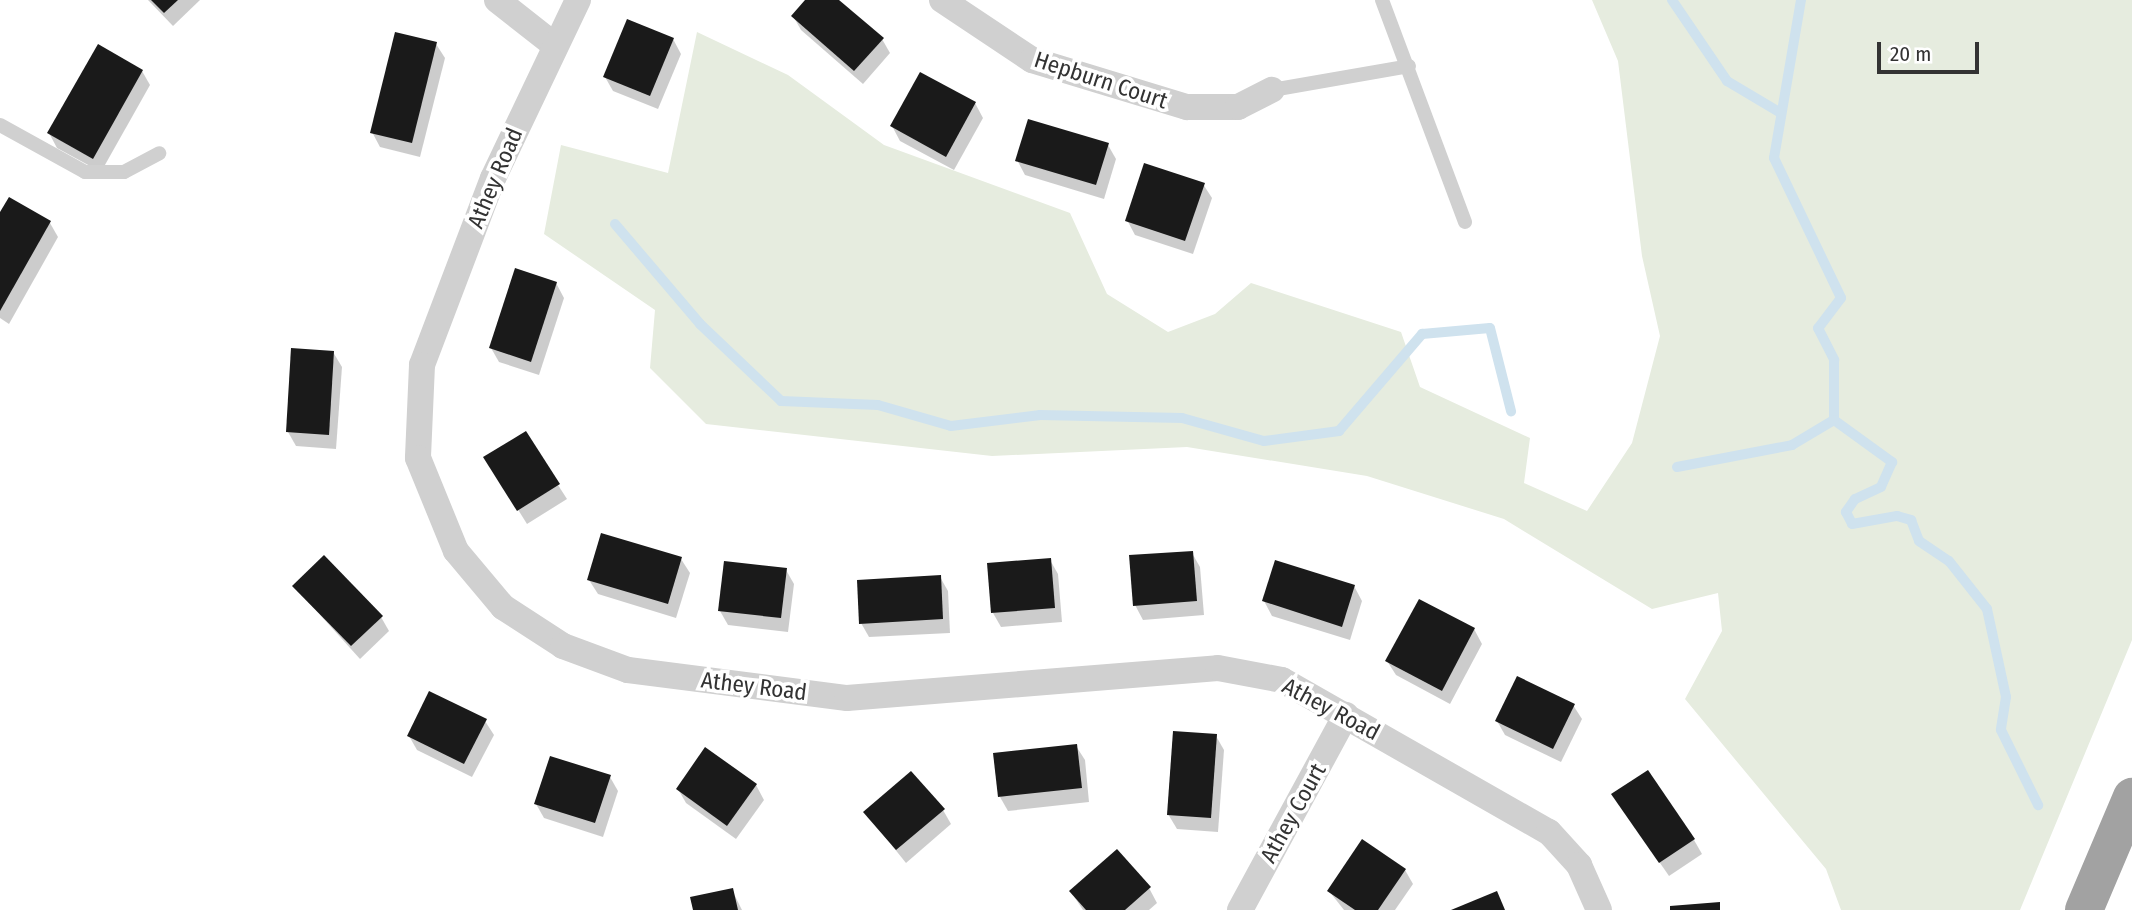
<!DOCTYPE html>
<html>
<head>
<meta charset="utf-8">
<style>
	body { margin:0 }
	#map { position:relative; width:2132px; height:910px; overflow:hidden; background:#fff; font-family:"Fira Sans Condensed",sans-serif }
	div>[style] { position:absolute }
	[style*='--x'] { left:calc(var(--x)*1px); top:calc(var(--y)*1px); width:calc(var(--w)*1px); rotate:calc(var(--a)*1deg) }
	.green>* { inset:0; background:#e6ecdf }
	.shadow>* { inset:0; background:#0003 }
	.stream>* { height:10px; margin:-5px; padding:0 5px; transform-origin:5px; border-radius:5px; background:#cfe2ee }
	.building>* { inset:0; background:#1a1a1a }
	.service>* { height:14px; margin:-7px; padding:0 7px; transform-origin:7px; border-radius:7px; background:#d0d0d0 }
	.minor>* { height:26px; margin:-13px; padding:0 13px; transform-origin:13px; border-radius:13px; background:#d0d0d0 }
	.trunk>* { height:38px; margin:-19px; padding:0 19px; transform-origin:19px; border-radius:19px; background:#a2a2a2 }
	span { translate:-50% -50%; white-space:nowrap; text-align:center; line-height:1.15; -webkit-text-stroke:7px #fff; paint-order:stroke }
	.street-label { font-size:23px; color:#333 }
	.scale { position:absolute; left:1877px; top:42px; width:102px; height:32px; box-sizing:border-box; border:4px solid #333; border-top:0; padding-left:9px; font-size:21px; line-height:24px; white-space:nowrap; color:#333; -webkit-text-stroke:5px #fff; paint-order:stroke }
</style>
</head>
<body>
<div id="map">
	<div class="green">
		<div style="clip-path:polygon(1592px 0,2132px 0,2132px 640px,2020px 910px,1841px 910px,1826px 869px,1685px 699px,1722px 631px,1718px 593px,1652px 609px,1504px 519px,1367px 476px,1187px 447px,992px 456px,706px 424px,650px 368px,655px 310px,544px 234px,561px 145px,668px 173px,697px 32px,788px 75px,884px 145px,1070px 213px,1107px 294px,1168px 332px,1215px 314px,1251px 283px,1401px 332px,1420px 387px,1530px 438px,1524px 483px,1587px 511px,1632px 443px,1660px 336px,1642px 256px,1618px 61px)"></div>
	</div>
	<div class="shadow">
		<div style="clip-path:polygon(148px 0,200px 0,173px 26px)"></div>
		<div style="clip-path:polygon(807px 0,837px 0,882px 39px,890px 53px,863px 84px,801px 30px,793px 16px)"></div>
		<div style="clip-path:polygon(673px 39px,681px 54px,658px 109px,613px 91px,605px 77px)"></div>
		<div style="clip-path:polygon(436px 44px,445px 58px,420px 157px,380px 147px,372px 132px)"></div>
		<div style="clip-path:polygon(142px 71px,150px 85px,101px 172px,57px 148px,49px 133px)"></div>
		<div style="clip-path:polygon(975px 103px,983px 118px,954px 170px,900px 141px,892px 126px)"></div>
		<div style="clip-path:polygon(1108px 145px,1116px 159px,1104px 199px,1025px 175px,1017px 160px)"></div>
		<div style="clip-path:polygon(1203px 184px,1212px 198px,1193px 254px,1135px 235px,1127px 220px)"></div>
		<div style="clip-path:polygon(9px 199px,50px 223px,58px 237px,9px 324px,0 318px,0 215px)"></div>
		<div style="clip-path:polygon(556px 283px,564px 298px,539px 375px,499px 362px,491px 348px)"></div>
		<div style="clip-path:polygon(333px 352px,342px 367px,336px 449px,296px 446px,288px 432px)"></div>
		<div style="clip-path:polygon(494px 471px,558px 485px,567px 499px,527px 524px)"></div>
		<div style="clip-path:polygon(1192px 553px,1200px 567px,1204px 615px,1143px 620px,1135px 605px)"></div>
		<div style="clip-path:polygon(681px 559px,690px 573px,676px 618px,598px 594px,589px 580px)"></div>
		<div style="clip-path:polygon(1050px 560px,1058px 574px,1062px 622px,1001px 627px,993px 613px)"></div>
		<div style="clip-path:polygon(786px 570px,794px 584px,788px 632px,728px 625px,720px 611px)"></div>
		<div style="clip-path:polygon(940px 577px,948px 591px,950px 633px,869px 637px,861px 623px)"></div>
		<div style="clip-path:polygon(294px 586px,381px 617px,389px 631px,360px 659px)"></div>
		<div style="clip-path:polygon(1354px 586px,1362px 601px,1350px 640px,1272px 616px,1264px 601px)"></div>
		<div style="clip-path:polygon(1474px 629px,1482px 644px,1450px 704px,1396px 675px,1387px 661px)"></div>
		<div style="clip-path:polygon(1573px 705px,1582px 719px,1561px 762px,1505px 735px,1497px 721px)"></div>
		<div style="clip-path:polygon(485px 721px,494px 735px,472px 777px,417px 750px,409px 736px)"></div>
		<div style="clip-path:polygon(1216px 736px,1224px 750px,1218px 832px,1177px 829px,1168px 814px)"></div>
		<div style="clip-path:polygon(1076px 746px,1085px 760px,1089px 802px,1008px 811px,1000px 797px)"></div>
		<div style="clip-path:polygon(610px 777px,618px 791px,603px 837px,544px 818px,536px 804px)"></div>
		<div style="clip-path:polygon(756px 785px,764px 800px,736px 839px,686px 803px,678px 789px)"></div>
		<div style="clip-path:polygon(1622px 808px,1694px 840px,1702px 854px,1669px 876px)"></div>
		<div style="clip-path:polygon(943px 810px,951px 824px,906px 863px,865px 812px)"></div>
		<div style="clip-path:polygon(1405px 870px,1413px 884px,1395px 910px,1344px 910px,1329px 891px)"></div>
		<div style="clip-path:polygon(1149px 888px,1157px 903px,1149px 910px,1083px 910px,1071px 892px)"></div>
		<div style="clip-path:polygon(732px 890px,742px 910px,695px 910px)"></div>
	</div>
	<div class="stream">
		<div style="--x:1672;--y:0;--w:98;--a:55.8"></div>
		<div style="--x:1727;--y:81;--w:63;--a:30.7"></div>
		<div style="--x:1801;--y:0;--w:160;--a:99.7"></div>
		<div style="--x:1774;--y:158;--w:155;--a:64.4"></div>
		<div style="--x:1841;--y:298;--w:38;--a:127"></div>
		<div style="--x:1818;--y:328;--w:36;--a:63"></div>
		<div style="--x:1834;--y:360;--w:60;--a:90"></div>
		<div style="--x:1834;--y:420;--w:72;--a:35.9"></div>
		<div style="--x:1892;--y:462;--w:27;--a:114"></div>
		<div style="--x:1881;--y:487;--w:29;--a:155"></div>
		<div style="--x:1855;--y:499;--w:16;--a:125"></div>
		<div style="--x:1846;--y:512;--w:13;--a:63"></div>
		<div style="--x:1852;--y:524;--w:46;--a:-10.1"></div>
		<div style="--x:1897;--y:516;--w:15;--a:16"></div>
		<div style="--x:1911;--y:520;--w:22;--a:69"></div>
		<div style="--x:1919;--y:541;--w:36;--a:34"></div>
		<div style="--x:1949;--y:561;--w:61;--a:51.6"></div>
		<div style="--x:1987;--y:609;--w:90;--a:77.8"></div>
		<div style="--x:2006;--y:697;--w:33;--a:99"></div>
		<div style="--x:2001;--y:730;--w:84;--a:63.7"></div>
		<div style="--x:615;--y:224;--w:131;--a:49.6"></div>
		<div style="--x:700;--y:324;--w:112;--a:43.5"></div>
		<div style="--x:781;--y:401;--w:97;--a:2.4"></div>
		<div style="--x:878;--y:405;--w:76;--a:16"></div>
		<div style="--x:951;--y:426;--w:90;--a:-7"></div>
		<div style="--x:1040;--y:415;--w:142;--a:1.2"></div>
		<div style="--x:1182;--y:418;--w:85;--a:15.7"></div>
		<div style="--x:1264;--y:441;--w:76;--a:-7.6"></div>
		<div style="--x:1339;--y:431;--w:128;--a:-49.4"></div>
		<div style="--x:1422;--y:334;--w:68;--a:-5"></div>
		<div style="--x:1490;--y:328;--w:86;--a:75.8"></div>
		<div style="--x:1677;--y:467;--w:117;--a:-10.8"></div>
		<div style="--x:1792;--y:445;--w:49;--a:-30.8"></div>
	</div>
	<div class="building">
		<div style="clip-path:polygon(151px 0,178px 0,164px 13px)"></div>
		<div style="clip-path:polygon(805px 0,839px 0,884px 38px,854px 71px,791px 16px)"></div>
		<div style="clip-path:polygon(627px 19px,674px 38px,650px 96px,603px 77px)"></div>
		<div style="clip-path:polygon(395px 32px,437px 42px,412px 143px,370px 133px)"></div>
		<div style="clip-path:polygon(98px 44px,143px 70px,93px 159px,47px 133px)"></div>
		<div style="clip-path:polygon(920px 72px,976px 102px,946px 157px,890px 126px)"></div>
		<div style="clip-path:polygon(1028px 119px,1109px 143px,1096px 185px,1015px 161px)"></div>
		<div style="clip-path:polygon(1144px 163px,1205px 183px,1185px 241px,1125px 221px)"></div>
		<div style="clip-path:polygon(9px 197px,51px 221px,0 311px,0 212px)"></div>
		<div style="clip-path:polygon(515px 268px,557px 282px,531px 362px,489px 348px)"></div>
		<div style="clip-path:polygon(291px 348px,334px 351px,329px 435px,286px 432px)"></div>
		<div style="clip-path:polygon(526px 431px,560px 484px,517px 511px,483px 457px)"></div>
		<div style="clip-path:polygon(601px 533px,682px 557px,668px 604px,587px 580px)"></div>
		<div style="clip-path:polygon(1193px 551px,1197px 601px,1133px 606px,1129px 555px)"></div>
		<div style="clip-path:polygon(324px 555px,383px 616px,351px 646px,292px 586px)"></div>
		<div style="clip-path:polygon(1051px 558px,1055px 608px,991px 613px,987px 563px)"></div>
		<div style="clip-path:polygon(1275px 560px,1355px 585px,1342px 627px,1262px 601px)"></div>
		<div style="clip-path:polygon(724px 561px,787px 568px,781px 618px,718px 611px)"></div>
		<div style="clip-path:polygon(941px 575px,943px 619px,859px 624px,857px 580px)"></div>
		<div style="clip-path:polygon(1419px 599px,1475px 628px,1442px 691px,1385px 661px)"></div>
		<div style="clip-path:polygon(1517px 676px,1575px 704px,1553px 749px,1495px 721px)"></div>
		<div style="clip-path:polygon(429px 691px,487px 719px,464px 764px,407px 736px)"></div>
		<div style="clip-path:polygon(1173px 731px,1217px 734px,1211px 818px,1167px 815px)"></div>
		<div style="clip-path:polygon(1077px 744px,1082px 788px,998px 797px,993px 753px)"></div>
		<div style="clip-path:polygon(705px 747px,757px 784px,727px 826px,676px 789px)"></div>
		<div style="clip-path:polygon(550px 756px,611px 775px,595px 823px,534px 804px)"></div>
		<div style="clip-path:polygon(1648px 770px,1695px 839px,1659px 863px,1611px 794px)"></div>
		<div style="clip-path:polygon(911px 771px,945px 809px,896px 850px,863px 812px)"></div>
		<div style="clip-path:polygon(1362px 839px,1406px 869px,1378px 910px,1355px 910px,1327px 891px)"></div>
		<div style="clip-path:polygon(1117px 849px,1151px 887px,1125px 910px,1086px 910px,1069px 891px)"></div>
		<div style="clip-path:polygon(733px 888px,738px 910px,693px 910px,690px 897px)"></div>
		<div style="clip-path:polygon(1497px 891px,1505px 910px,1451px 910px)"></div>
		<div style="clip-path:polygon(1720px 902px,1720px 910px,1670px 910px,1670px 906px)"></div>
	</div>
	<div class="service">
		<div style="--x:1382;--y:0;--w:237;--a:69.5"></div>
		<div style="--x:1272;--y:90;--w:139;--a:-9.9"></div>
		<div style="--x:0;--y:125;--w:97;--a:28.9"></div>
		<div style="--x:85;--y:172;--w:39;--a:0"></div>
		<div style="--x:124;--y:172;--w:40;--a:-28"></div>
	</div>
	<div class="minor">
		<div style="--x:497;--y:0;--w:71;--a:38.2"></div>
		<div style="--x:578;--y:0;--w:197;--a:115.5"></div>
		<div style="--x:493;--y:178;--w:200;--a:110.8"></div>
		<div style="--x:422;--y:365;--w:93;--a:92.5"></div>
		<div style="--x:418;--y:458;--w:100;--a:67.8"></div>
		<div style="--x:456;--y:551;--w:73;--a:50"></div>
		<div style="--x:503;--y:607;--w:72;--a:33"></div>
		<div style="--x:563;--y:646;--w:69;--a:20.3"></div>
		<div style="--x:628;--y:670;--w:221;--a:7.3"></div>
		<div style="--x:847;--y:698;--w:372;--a:-4.6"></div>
		<div style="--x:1218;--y:668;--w:65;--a:10.6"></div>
		<div style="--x:1282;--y:680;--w:307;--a:29.7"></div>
		<div style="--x:1549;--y:832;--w:45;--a:47.7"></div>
		<div style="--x:1579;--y:865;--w:49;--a:66"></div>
		<div style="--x:942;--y:0;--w:108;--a:33.7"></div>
		<div style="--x:1032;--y:60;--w:162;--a:16.9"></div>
		<div style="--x:1187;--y:107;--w:51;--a:0"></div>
		<div style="--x:1238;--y:107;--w:38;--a:-27"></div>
		<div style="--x:1240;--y:910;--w:222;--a:-61.5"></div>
	</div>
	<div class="trunk">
		<div style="--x:2084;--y:910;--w:123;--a:-67"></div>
	</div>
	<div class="street-label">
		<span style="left:1101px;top:80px;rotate:18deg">Hepburn Court</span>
		<span style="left:495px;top:178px;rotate:-67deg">Athey Road</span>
		<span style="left:754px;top:686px;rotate:7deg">Athey Road</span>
		<span style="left:1331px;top:709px;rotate:28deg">Athey Road</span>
		<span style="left:1293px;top:813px;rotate:-61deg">Athey Court</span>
	</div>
	<div class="scale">20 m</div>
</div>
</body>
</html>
